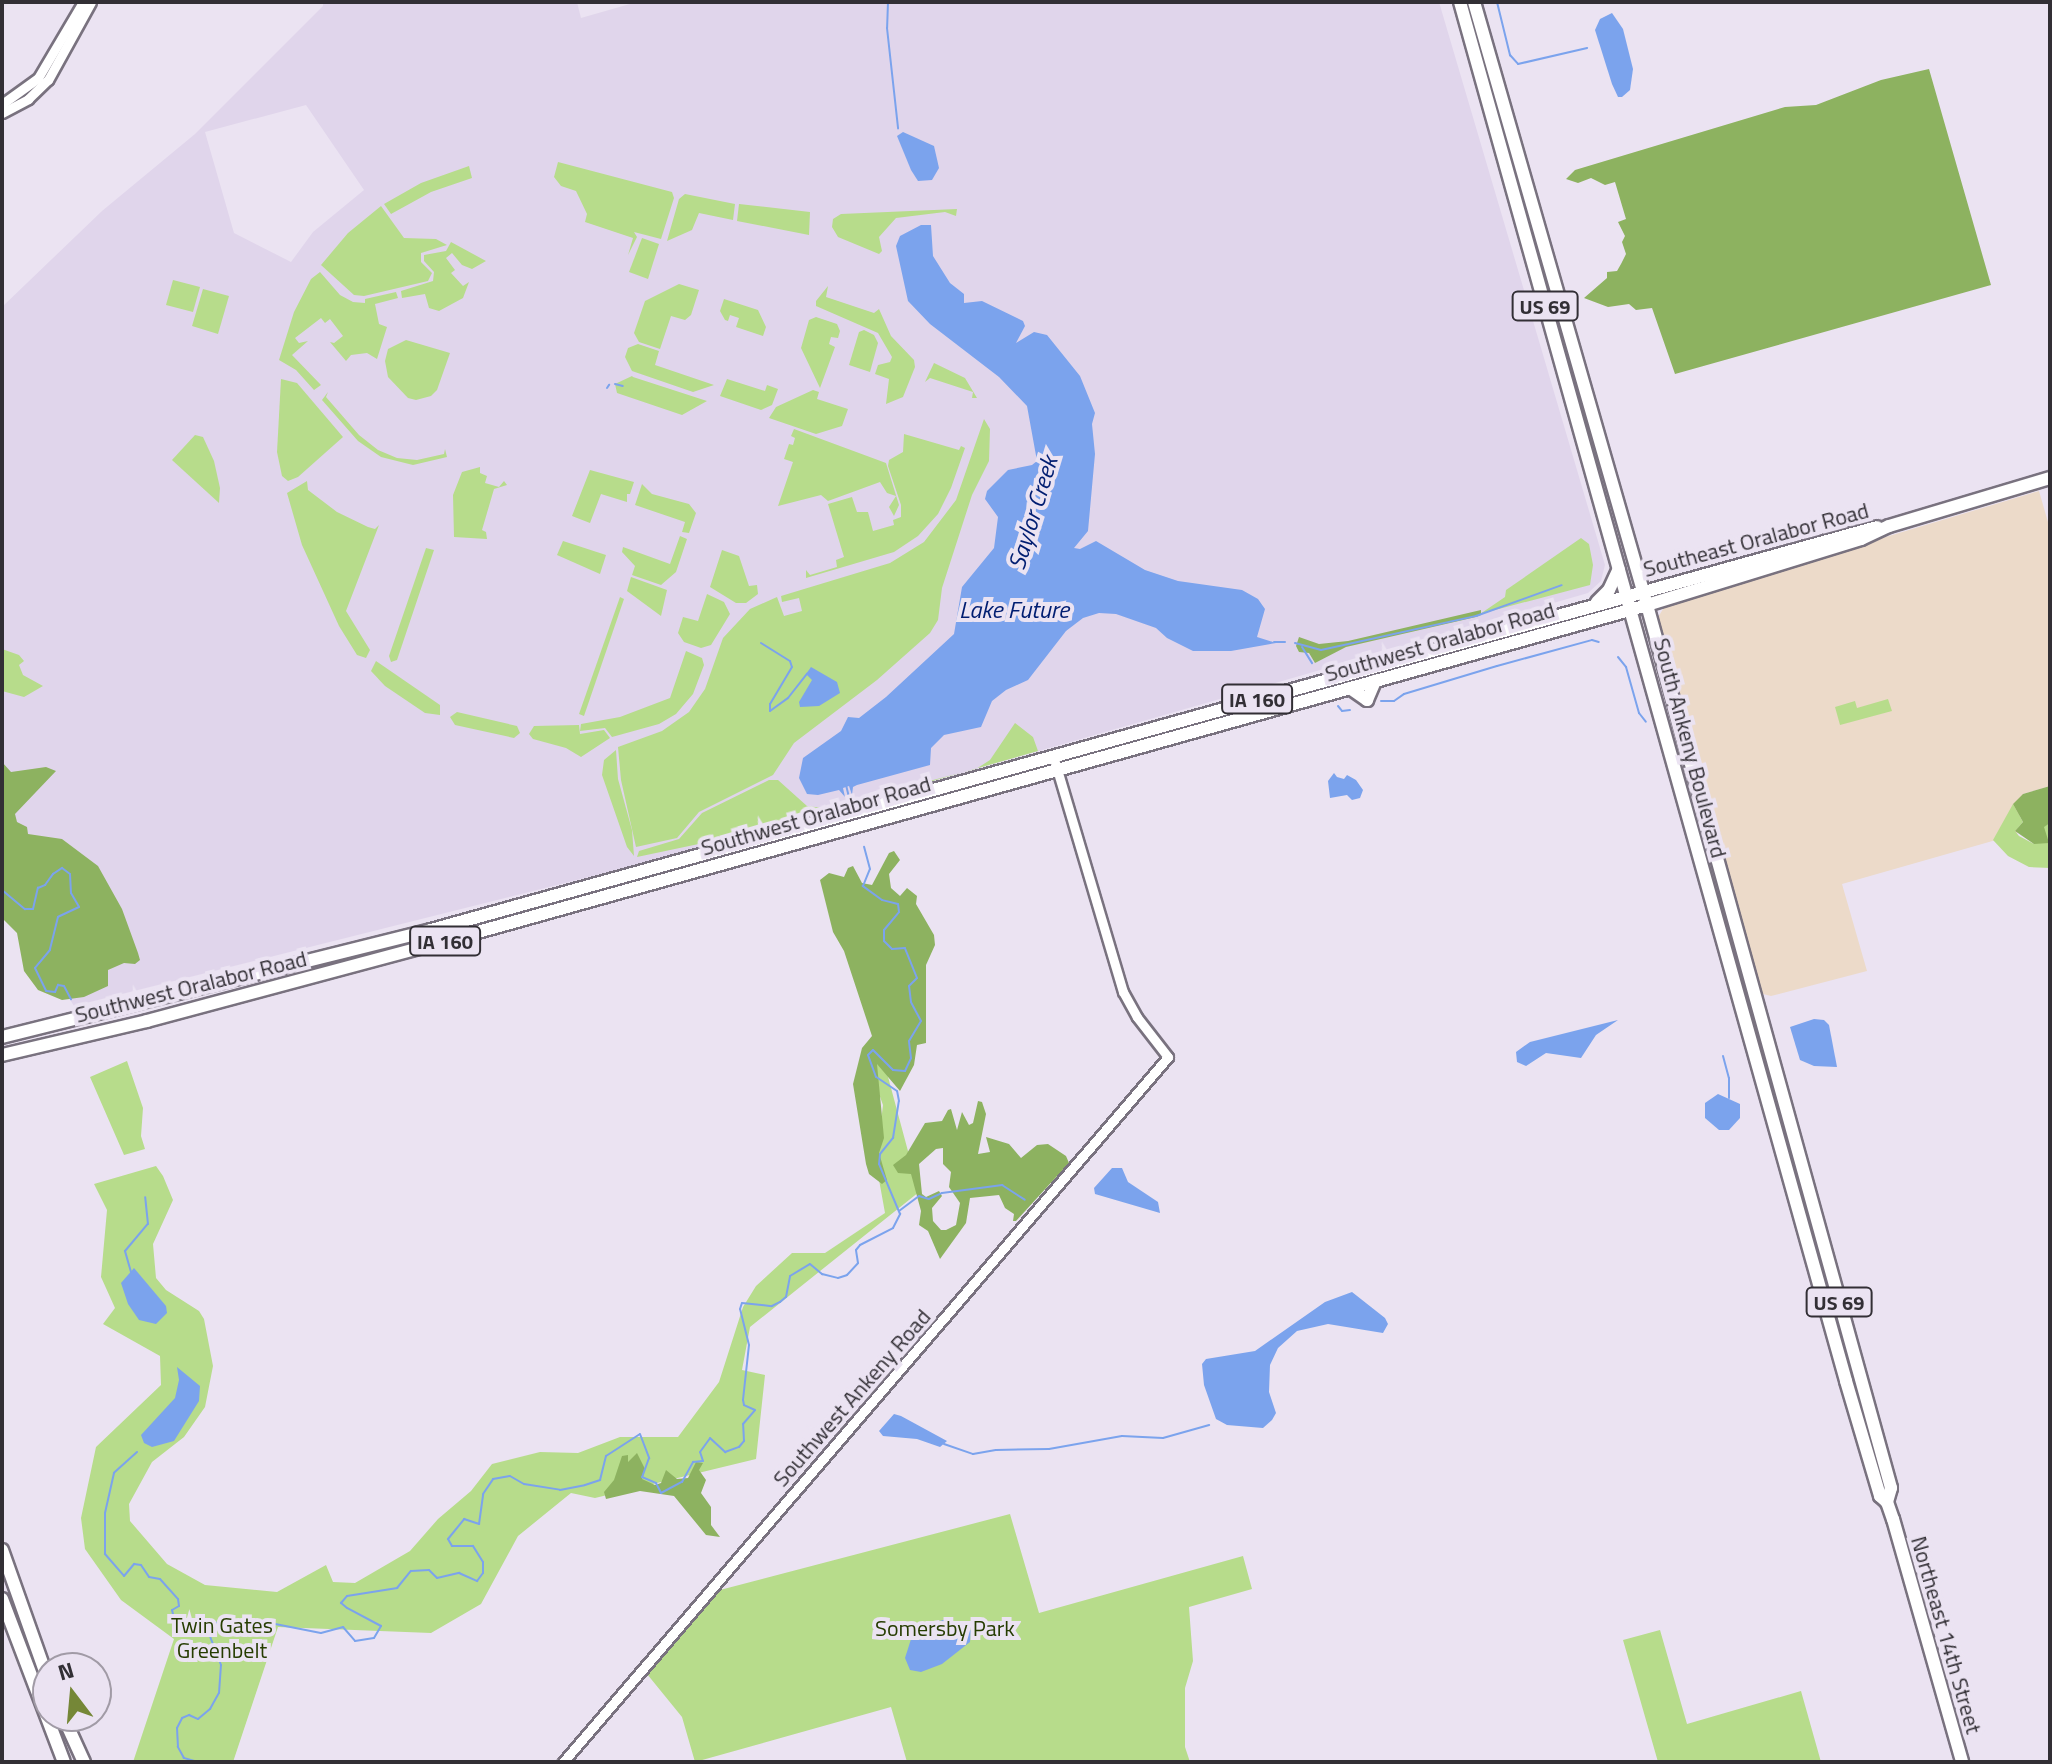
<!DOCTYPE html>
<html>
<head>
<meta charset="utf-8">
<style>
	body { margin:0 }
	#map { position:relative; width:2052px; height:1764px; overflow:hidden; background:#ebe3f2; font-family:"Titillium Web",sans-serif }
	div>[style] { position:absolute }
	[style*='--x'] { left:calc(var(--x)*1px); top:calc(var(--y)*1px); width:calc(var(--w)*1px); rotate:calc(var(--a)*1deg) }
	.commercial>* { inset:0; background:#ecdac9 }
	.built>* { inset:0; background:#e0d5eb }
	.green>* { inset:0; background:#b7dc8b }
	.forest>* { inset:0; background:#8db260 }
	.water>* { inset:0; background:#7ba3ed }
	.stream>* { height:2px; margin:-1px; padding:0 1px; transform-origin:1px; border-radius:1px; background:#7ba3ed }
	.roads { filter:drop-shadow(2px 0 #79727f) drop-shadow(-2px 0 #79727f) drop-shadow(0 2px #79727f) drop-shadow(0 -2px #79727f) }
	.minor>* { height:9px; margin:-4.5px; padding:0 4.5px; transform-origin:4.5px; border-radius:4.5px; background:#fff }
	.major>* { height:12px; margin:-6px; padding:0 6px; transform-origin:6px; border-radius:6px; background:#fff }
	span { translate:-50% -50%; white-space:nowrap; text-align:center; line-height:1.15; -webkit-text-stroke:8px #ebe3f2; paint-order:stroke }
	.shield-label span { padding:2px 6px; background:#ebe3f2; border:2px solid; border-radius:6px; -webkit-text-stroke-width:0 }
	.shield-label { font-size:20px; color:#322f35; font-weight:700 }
	.street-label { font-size:22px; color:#322f35 }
	.park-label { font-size:22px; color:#263c00 }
	.water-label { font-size:24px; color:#001d71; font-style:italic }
	.frame { position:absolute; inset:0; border:4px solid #322f35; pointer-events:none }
	.north { position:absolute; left:32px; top:1652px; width:80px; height:80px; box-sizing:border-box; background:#ebe3f2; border:2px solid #a19ba6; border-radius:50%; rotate:344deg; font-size:22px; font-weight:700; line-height:32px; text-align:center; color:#322f35 }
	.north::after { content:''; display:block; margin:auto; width:28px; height:36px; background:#758737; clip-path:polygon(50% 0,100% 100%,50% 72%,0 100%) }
</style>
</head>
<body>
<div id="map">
	<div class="commercial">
		<div style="clip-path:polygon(2039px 491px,2050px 529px,2050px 786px,2023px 794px,2017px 834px,1842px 884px,1867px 971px,1771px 996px,1759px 993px,1657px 619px,1663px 609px,1676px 600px)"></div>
	</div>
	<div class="built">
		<div style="clip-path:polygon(evenodd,323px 2px,577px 2px,581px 18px,637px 2px,1439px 2px,1605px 565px,1601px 581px,1588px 593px,851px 805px,613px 871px,74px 1006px,2px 890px,2px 307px,102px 211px,195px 134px,323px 6px,323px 2px,306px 105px,364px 190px,313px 232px,291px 262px,234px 233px,205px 132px,306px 105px)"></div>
	</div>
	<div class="green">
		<div style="clip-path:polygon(558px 162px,672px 192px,674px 198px,661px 239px,634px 232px,637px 237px,628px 255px,633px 238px,585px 222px,587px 214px,576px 191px,561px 186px,554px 177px)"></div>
		<div style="clip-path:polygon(469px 166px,472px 178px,431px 192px,391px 214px,384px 204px,421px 183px)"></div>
		<div style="clip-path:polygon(685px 194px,735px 204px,733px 220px,699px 213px,692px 230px,667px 241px,679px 199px)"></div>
		<div style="clip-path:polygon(739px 204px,810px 212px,809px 235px,737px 221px)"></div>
		<div style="clip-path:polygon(381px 206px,404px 238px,436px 239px,447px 245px,421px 253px,421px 262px,432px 273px,428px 281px,364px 296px,354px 295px,321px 265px,348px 233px)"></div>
		<div style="clip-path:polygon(957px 209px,956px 216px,945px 212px,896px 218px,879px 237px,882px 251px,879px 254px,838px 237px,832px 227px,833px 219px,841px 214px)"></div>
		<div style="clip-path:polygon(642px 238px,659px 244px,648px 279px,629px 272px)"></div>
		<div style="clip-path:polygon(451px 242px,486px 261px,472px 269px,462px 265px,452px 253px,446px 258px,455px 270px,451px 273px,463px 286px,469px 282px,463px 298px,439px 311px,429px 308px,425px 294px,402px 298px,401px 291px,433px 281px,434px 272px,424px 261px,424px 255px,446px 251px)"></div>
		<div style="clip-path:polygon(320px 272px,340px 295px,353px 302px,365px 303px,365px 299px,396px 292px,398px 298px,375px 304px,379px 324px,387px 327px,377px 359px,367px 353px,351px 355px,346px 361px,330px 342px,334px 343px,343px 336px,330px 319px,325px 323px,321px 318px,295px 338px,299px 343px,308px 341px,292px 355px,321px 385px,314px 390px,296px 370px,279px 360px,294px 312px,311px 279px)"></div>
		<div style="clip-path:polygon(173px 280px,200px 287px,193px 312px,166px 305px)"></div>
		<div style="clip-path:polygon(679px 284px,699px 290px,691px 315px,685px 320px,671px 316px,660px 349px,639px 342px,634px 333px,645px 301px)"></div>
		<div style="clip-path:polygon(828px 286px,826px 297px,874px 313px,879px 309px,891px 336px,914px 360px,915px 367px,903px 397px,886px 404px,889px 379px,875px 374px,878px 365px,890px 362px,892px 357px,878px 333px,816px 306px,816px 301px)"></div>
		<div style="clip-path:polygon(203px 289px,229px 296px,218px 334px,192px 326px)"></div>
		<div style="clip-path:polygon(724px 299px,758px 310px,766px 327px,763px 336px,736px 327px,739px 318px,730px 315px,728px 321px,725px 320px,720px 311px)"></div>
		<div style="clip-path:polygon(816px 317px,837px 324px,840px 331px,838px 338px,831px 337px,829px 344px,835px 347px,820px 388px,801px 348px,809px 320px)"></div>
		<div style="clip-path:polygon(864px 330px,874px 335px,878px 343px,870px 372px,849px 365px,859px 332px)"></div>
		<div style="clip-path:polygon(406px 340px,450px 353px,437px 390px,431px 396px,416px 400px,408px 398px,388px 377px,385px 361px,388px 349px)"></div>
		<div style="clip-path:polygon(638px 344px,659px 351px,655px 365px,714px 385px,693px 392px,632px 371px,625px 357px,628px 348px)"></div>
		<div style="clip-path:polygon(934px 363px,965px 378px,977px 398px,972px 398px,973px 392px,930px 378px,925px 382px)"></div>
		<div style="clip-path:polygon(632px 376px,633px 377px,707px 401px,682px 415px,617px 393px,615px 384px)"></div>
		<div style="clip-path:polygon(281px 379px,297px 383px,343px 437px,298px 477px,288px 481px,282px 476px,277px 452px)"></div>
		<div style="clip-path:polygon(727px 379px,765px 391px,767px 385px,778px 389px,772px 405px,761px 410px,720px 396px)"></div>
		<div style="clip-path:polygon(813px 390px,819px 392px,817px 399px,848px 409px,842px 426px,816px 434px,769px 418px,776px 407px)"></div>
		<div style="clip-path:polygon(328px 392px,326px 397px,359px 435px,378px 450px,397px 458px,417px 460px,444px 454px,445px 449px,447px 457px,413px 465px,381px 457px,358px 441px,322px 400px)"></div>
		<div style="clip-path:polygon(984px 419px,990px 429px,989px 461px,972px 495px,942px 588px,938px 620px,930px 633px,877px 680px,794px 743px,773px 775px,699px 812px,677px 838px,636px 847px,621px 780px,618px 747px,662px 731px,689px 712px,705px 689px,723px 638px,750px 609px,777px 597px,784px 616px,802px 611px,799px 598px,782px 602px,781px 596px,890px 563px,924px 542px,956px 500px)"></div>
		<div style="clip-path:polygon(794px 429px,886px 463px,899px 505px,894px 516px,889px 507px,896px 496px,887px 493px,880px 482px,828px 501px,821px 495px,778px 506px,793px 462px,784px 459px,789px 444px,793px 445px,795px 438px,791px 436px)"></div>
		<div style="clip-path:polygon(904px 434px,959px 450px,961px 446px,965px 448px,951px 488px,938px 514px,918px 536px,894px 552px,806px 578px,806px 570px,810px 575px,837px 567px,836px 560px,844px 557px,828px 504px,852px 497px,857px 512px,868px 512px,873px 531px,894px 525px,893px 520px,901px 517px,901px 505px,888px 466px,889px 460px,903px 452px)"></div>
		<div style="clip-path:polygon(195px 435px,203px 437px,214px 461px,220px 488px,219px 503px,172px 460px)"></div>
		<div style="clip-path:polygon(480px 467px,480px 473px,487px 476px,485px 483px,499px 487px,504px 481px,507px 485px,494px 489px,482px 530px,486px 532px,487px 539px,454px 537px,453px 495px,462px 472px)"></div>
		<div style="clip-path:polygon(590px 470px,634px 482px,630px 494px,627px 494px,627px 502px,601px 494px,590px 523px,572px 516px)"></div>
		<div style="clip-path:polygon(307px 481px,308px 490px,337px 512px,368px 527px,375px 529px,379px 525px,346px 611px,370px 650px,366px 658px,357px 655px,339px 626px,302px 545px,287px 493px)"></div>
		<div style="clip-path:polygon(642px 484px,652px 494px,689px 504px,696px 513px,689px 533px,682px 532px,685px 522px,635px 505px)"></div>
		<div style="clip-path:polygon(680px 536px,687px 539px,676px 572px,661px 585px,632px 575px,635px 566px,622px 552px,623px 547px,670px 564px)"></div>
		<div style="clip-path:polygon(1581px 538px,1589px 544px,1593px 565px,1590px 585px,1480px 614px,1505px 597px,1506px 590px)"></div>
		<div style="clip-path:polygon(563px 541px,606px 555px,600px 574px,557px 555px)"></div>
		<div style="clip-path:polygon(426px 548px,434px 550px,397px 660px,391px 662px,389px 656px)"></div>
		<div style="clip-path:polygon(722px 550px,739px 556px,749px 586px,757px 585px,758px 594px,746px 603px,736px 603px,710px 587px)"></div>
		<div style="clip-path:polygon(631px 577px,667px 590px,661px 616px,627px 591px)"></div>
		<div style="clip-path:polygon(707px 594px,724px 602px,730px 614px,711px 645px,701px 648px,684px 642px,678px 633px,683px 617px,698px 621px)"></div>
		<div style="clip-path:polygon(620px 597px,624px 599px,584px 716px,579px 714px)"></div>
		<div style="clip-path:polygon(2px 649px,19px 655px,24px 661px,19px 665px,23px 675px,43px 686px,24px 697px,2px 691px)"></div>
		<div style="clip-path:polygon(686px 651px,702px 658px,704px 665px,693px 694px,676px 714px,659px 724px,612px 737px,605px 728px,580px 731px,581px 724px,620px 717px,670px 698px)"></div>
		<div style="clip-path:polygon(376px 661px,440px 705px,440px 715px,425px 713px,385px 686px,371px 671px)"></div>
		<div style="clip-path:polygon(1888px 699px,1892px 711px,1840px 725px,1835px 707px,1855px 701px,1857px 708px)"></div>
		<div style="clip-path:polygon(457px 712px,517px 726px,520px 733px,514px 738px,455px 725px,450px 717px)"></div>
		<div style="clip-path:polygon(1015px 723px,1033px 737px,1038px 751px,746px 834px,637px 857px,639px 851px,679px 839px,702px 813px,769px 780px,778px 780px,807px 806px,824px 808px,976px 769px,990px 760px)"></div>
		<div style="clip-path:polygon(579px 725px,580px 734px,604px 730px,610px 738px,581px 757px,566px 748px,533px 739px,529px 734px,534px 726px)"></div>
		<div style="clip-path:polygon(616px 750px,618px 779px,632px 830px,634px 856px,627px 847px,602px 775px,604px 760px)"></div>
		<div style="clip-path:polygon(2013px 804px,2023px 822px,2015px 831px,2019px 836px,2034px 844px,2044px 826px,2050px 823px,2050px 868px,2029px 867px,2008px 856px,1993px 840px)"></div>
		<div style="clip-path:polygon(880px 1047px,919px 1192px,750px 1327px,742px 1370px,765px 1375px,756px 1459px,595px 1498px,571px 1493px,518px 1536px,481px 1604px,431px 1633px,278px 1627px,233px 1762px,133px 1762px,174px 1639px,121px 1600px,85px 1549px,81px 1518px,96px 1447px,161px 1385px,160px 1356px,103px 1324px,115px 1308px,101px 1277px,107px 1210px,94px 1184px,156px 1166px,163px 1176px,173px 1200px,153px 1244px,156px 1278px,166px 1290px,199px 1311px,204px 1319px,213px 1366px,205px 1407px,184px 1437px,152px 1462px,129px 1504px,130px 1521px,167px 1564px,205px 1585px,277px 1592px,326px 1565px,333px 1582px,355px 1583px,410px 1551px,438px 1519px,471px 1491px,492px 1464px,540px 1452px,578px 1453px,620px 1437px,678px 1437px,719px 1382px,743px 1307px,756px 1286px,792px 1253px,825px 1253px,885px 1213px,876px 1163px,883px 1105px,869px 1066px)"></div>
		<div style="clip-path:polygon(127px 1061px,143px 1108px,141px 1136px,145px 1149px,124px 1155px,90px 1077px)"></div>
		<div style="clip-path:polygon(1010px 1514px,1039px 1613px,1243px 1556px,1252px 1589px,1189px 1607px,1193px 1661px,1185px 1688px,1185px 1747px,1190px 1762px,907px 1762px,891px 1707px,695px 1762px,682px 1717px,647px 1674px,720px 1590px)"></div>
		<div style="clip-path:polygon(1660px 1630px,1687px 1724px,1801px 1691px,1821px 1762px,1658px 1762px,1623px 1640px)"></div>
	</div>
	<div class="forest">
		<div style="clip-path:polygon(1929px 69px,1991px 285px,1675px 374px,1652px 308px,1636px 310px,1629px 304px,1608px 307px,1584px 298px,1607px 278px,1607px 272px,1617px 271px,1621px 264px,1626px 254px,1622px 242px,1625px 236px,1618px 222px,1626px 219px,1615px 182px,1605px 185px,1591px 178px,1578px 183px,1566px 179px,1575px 170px,1785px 107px,1816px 105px,1881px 80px)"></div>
		<div style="clip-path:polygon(1481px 610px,1481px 615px,1476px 617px,1346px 647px,1315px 663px,1309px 653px,1299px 652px,1296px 646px,1299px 637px,1319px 644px,1348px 641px)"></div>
		<div style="clip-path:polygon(2px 762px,11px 772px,46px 767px,56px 771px,15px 814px,17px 822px,27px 827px,28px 834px,62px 839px,98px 866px,122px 909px,138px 953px,140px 960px,135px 964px,124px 963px,108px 970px,108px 986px,84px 997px,62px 1000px,38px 990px,24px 971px,17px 933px,2px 918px)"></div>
		<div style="clip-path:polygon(2050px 786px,2050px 823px,2044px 827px,2049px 843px,2034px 844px,2015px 831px,2023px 822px,2013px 804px,2023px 794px)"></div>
		<div style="clip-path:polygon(894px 851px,900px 860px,889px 874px,891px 888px,900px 896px,907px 888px,917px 896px,916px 904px,934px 935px,935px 945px,926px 965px,926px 1043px,917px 1045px,914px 1065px,900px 1091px,877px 1064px,884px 1138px,879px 1153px,887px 1180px,882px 1184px,869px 1174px,866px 1164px,853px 1084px,862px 1048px,872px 1036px,844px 951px,833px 932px,820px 880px,829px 873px,844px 877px,848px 868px,853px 866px,862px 883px,872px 885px,889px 853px)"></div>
		<div style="clip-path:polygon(evenodd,978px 1101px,982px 1102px,986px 1114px,978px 1154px,990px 1152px,986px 1137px,1009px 1144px,1021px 1158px,1037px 1145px,1048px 1144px,1066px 1156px,1069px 1163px,1016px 1221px,1013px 1221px,1014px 1214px,1005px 1208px,999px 1195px,970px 1198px,966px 1223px,940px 1259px,928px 1231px,919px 1225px,921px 1211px,911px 1174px,898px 1173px,893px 1165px,906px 1155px,925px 1123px,942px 1121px,948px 1110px,951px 1109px,957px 1130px,962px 1112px,969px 1125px,973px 1123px,978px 1101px,943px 1148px,943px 1164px,951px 1172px,949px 1187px,960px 1203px,956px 1225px,946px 1230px,941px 1230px,933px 1221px,932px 1208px,942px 1196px,939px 1191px,926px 1197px,922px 1194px,919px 1164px,936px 1149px,943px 1148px)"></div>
		<div style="clip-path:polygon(637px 1453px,645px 1469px,642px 1479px,655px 1485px,661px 1483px,666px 1470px,677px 1479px,688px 1478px,696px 1462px,703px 1463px,699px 1470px,706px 1480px,701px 1493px,711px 1507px,711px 1525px,720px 1537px,706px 1535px,674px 1496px,640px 1491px,606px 1499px,604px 1492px,614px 1480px,622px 1456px,628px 1455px,628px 1462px)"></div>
	</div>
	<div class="water">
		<div style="clip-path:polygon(1612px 13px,1623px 29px,1633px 69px,1630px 90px,1622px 97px,1618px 97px,1612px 84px,1595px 30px,1600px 19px)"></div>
		<div style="clip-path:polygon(903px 132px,934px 146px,939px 168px,932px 180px,918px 181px,911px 170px,897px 136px)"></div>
		<div style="clip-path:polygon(921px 225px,931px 225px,933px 256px,950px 283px,964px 294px,964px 303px,982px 301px,1023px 321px,1025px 326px,1016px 343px,1034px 332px,1047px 335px,1080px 376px,1095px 413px,1092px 424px,1095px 454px,1088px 531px,1074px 548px,1080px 549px,1096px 541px,1145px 570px,1178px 581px,1242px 590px,1258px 599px,1265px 609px,1257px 637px,1276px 643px,1231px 651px,1193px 651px,1167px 638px,1156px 628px,1116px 614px,1099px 613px,1083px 618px,1066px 631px,1028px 680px,1006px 690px,992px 701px,981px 727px,944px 735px,931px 748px,930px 765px,857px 785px,853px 787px,852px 795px,849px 786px,843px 788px,845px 797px,839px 790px,818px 795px,807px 794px,799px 778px,803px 758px,841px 731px,848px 717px,859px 718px,886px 697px,954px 634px,962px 587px,994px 548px,998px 517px,985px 499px,987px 491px,1008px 470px,1032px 465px,1037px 461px,1027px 406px,999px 377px,930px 324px,908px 301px,896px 246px,900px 236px)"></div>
		<div style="clip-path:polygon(811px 667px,837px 682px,840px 693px,819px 706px,800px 707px,799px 702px,812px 680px,806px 674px)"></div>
		<div style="clip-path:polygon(1334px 773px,1337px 777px,1344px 779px,1347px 775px,1356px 780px,1363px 790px,1360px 798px,1352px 800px,1347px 795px,1330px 798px,1328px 781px)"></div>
		<div style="clip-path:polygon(1814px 1019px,1824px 1020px,1829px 1025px,1837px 1067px,1814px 1066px,1800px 1060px,1790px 1027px)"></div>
		<div style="clip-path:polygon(1618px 1020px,1596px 1035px,1581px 1058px,1546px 1053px,1526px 1066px,1517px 1062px,1516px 1052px,1530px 1042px)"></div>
		<div style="clip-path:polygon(1718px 1094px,1740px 1104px,1740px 1118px,1729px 1130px,1719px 1130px,1705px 1118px,1705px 1103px)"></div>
		<div style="clip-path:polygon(1112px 1168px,1122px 1168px,1128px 1182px,1158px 1202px,1160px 1213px,1095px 1194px,1094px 1188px)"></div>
		<div style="clip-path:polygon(134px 1268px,166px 1306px,167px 1313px,156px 1324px,139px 1320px,128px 1304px,121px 1283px)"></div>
		<div style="clip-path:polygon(1352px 1292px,1385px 1318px,1388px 1324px,1383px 1333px,1328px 1324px,1297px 1331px,1278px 1348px,1270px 1365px,1269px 1392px,1276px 1413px,1272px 1420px,1263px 1428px,1227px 1425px,1216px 1419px,1204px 1385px,1202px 1364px,1206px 1359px,1255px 1351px,1325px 1302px)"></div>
		<div style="clip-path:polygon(177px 1367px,200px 1386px,199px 1401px,174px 1441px,152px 1447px,144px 1443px,141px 1435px,175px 1398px,179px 1380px)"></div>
		<div style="clip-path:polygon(894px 1414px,901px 1416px,947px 1441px,940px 1447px,917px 1439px,883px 1436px,879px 1431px)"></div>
		<div style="clip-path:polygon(943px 1620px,965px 1622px,971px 1631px,970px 1642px,942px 1664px,921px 1672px,910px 1670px,905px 1658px,912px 1636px,922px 1627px)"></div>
	</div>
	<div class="stream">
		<div style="--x:888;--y:2;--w:26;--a:92"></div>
		<div style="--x:887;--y:28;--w:101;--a:83.7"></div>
		<div style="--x:1497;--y:2;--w:55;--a:76.2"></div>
		<div style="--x:1510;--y:55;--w:12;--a:48"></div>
		<div style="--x:1518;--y:64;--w:71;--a:-13.1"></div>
		<div style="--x:615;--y:384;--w:8;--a:14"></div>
		<div style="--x:607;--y:388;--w:4;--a:-56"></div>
		<div style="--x:1274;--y:642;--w:11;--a:0"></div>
		<div style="--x:761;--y:643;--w:34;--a:32"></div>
		<div style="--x:790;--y:661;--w:6;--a:72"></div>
		<div style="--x:792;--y:667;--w:43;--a:120.7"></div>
		<div style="--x:770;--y:704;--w:7;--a:90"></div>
		<div style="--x:770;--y:711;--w:22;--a:-36"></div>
		<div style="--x:788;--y:698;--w:31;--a:-52"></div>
		<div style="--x:1295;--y:643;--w:27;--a:15"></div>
		<div style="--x:1321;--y:650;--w:159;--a:-12.4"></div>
		<div style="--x:1476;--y:616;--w:91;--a:-19.8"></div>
		<div style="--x:1302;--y:647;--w:19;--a:58"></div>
		<div style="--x:1618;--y:657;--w:13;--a:51"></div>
		<div style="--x:1626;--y:667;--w:48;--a:74.2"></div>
		<div style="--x:1639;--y:713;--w:11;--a:52"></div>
		<div style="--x:1381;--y:701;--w:13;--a:0"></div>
		<div style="--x:1394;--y:701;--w:12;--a:-35"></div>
		<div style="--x:1404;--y:694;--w:97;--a:-16.8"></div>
		<div style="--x:1497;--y:666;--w:98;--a:-15.3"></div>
		<div style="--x:1592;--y:640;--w:7;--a:16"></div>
		<div style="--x:1338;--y:706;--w:6;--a:51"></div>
		<div style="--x:1342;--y:711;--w:8;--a:-7"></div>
		<div style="--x:846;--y:785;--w:12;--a:76"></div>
		<div style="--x:2;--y:890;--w:30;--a:40"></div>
		<div style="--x:25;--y:909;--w:8;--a:0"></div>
		<div style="--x:33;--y:909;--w:22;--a:-77"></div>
		<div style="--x:38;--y:888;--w:8;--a:-23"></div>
		<div style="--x:45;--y:885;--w:14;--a:-54"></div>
		<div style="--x:53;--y:874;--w:11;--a:-34"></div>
		<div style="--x:62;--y:868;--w:10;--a:37"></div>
		<div style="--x:70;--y:874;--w:19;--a:87"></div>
		<div style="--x:71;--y:893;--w:16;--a:60"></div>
		<div style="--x:79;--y:907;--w:23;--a:155"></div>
		<div style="--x:58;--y:917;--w:34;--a:104"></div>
		<div style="--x:50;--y:950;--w:23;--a:130"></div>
		<div style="--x:35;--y:968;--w:25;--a:64"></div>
		<div style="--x:46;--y:991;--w:9;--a:6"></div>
		<div style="--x:55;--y:992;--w:8;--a:-67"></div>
		<div style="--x:58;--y:985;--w:6;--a:9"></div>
		<div style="--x:64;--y:986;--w:15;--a:62"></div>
		<div style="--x:1723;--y:1056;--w:23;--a:75"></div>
		<div style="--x:1729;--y:1078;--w:20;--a:90"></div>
		<div style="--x:899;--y:1211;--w:25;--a:-37"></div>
		<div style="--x:919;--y:1196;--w:10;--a:17"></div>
		<div style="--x:929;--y:1199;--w:14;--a:-25"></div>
		<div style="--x:942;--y:1193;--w:61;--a:-7.6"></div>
		<div style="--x:1002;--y:1185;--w:27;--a:33"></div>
		<div style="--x:131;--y:1272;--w:22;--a:-106"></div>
		<div style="--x:125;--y:1251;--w:35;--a:-50"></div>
		<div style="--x:148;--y:1224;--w:27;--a:-96"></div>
		<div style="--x:944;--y:1444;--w:31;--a:19"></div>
		<div style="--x:973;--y:1454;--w:23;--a:-10"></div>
		<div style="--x:996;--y:1450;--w:53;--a:-1.1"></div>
		<div style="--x:1049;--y:1449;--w:74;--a:-10.1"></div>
		<div style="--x:1122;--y:1436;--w:41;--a:2.8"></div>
		<div style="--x:1163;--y:1438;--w:48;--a:-15.8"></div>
		<div style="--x:137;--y:1452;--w:31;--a:138"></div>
		<div style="--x:114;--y:1473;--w:41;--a:102.7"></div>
		<div style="--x:105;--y:1513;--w:41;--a:90"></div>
		<div style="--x:105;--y:1554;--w:29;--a:49"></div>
		<div style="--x:124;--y:1576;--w:16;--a:-50"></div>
		<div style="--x:134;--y:1564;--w:7;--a:8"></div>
		<div style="--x:141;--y:1565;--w:14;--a:56"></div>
		<div style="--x:149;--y:1577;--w:11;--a:10"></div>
		<div style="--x:160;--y:1579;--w:27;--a:48"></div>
		<div style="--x:178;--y:1599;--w:7;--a:82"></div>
		<div style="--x:179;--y:1606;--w:8;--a:150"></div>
		<div style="--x:172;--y:1610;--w:12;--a:76"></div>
		<div style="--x:175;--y:1622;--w:33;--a:16"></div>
		<div style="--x:208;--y:1631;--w:9;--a:-54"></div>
		<div style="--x:213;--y:1624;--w:10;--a:-17"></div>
		<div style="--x:223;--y:1621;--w:32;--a:-2"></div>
		<div style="--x:255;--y:1620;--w:67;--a:11.1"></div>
		<div style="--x:321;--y:1633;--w:23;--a:-15"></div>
		<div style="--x:343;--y:1627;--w:18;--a:49"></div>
		<div style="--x:355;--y:1641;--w:19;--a:-9"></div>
		<div style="--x:374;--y:1638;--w:14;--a:-60"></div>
		<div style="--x:381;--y:1626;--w:38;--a:-152"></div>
		<div style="--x:347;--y:1608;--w:8;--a:-140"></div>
		<div style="--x:341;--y:1603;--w:9;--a:-49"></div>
		<div style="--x:347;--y:1596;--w:51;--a:-9.1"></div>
		<div style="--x:397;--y:1588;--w:22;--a:-51"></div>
		<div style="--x:411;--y:1571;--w:18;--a:-3"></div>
		<div style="--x:429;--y:1570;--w:11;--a:45"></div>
		<div style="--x:437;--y:1578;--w:23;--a:-13"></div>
		<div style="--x:459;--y:1573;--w:20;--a:24"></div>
		<div style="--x:477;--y:1581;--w:10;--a:-53"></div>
		<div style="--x:483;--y:1573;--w:11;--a:-90"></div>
		<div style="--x:483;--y:1562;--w:19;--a:-122"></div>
		<div style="--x:473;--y:1546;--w:21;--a:180"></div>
		<div style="--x:452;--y:1546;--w:8;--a:-120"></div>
		<div style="--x:448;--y:1539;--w:26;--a:-51"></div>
		<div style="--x:464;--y:1519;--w:16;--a:18"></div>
		<div style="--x:479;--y:1524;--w:30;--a:-82"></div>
		<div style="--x:483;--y:1494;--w:18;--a:-56"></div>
		<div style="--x:493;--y:1479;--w:17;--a:-10"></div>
		<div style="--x:510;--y:1476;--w:16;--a:30"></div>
		<div style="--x:524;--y:1484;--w:36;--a:9"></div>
		<div style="--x:560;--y:1490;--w:25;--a:-11"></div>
		<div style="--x:585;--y:1485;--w:16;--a:-18"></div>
		<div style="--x:600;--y:1480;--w:25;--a:-76"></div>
		<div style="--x:606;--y:1456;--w:40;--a:-32.9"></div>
		<div style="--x:640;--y:1434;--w:26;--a:69"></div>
		<div style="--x:649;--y:1458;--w:20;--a:110"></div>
		<div style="--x:642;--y:1477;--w:15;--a:23"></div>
		<div style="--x:656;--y:1483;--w:11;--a:63"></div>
		<div style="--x:661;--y:1493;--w:24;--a:-28"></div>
		<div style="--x:682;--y:1482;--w:23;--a:-61"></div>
		<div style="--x:693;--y:1462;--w:10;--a:-6"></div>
		<div style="--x:703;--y:1461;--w:9;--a:-108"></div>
		<div style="--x:700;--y:1452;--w:17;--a:-54"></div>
		<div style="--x:710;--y:1438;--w:21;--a:43"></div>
		<div style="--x:725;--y:1452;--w:15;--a:-20"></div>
		<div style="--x:739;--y:1447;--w:8;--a:-50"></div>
		<div style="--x:744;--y:1441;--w:17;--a:-93"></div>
		<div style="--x:743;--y:1424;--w:18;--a:-49"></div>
		<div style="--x:755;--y:1410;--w:12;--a:-156"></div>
		<div style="--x:744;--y:1405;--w:5;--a:-101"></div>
		<div style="--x:743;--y:1400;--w:55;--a:-83.8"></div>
		<div style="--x:749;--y:1345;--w:37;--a:-104"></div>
		<div style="--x:740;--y:1309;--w:6;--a:-72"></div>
		<div style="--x:742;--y:1303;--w:30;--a:6"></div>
		<div style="--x:772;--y:1306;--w:9;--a:-27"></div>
		<div style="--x:780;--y:1302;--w:8;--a:-40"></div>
		<div style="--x:786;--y:1297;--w:21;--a:-79"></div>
		<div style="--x:790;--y:1276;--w:23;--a:-31"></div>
		<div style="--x:810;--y:1264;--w:16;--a:40"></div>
		<div style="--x:822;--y:1274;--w:16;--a:14"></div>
		<div style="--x:838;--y:1278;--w:9;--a:-18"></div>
		<div style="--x:847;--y:1275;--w:16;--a:-47"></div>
		<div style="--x:858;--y:1263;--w:13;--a:-99"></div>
		<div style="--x:856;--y:1250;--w:6;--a:-51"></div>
		<div style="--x:860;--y:1245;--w:37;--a:-27"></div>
		<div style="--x:893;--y:1228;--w:16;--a:-63"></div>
		<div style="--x:900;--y:1214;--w:54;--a:-112.8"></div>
		<div style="--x:879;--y:1164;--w:10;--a:-84"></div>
		<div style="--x:880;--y:1154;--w:21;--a:-51"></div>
		<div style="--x:893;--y:1138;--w:37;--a:-81"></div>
		<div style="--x:899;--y:1101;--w:10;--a:-101"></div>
		<div style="--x:897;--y:1091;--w:25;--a:-146"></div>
		<div style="--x:876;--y:1077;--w:23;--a:-110"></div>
		<div style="--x:868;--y:1055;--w:7;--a:-45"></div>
		<div style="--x:873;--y:1050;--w:28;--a:45"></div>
		<div style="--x:893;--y:1070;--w:12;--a:5"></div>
		<div style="--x:905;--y:1071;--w:14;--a:-65"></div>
		<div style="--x:911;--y:1058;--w:17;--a:-97"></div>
		<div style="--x:909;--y:1041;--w:23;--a:-59"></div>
		<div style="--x:921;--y:1021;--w:21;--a:-118"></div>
		<div style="--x:911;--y:1002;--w:16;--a:-97"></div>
		<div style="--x:909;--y:986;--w:11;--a:-45"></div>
		<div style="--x:917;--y:978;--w:32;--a:-112"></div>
		<div style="--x:905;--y:948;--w:13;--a:176"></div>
		<div style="--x:892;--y:949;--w:11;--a:-135"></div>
		<div style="--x:884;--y:941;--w:11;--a:-90"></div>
		<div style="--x:884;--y:930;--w:23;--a:-50"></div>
		<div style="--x:899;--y:912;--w:8;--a:-97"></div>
		<div style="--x:898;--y:904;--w:16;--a:-166"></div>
		<div style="--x:882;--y:900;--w:24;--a:-144"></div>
		<div style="--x:863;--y:886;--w:18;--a:-68"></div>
		<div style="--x:870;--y:869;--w:23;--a:-105"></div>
		<div style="--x:198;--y:1762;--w:15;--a:-164"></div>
		<div style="--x:184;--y:1758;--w:13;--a:-119"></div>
		<div style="--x:178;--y:1747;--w:19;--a:-93"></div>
		<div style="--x:177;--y:1728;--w:11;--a:-63"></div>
		<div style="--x:182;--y:1718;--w:8;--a:-23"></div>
		<div style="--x:189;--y:1715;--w:10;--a:24"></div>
		<div style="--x:198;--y:1719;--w:16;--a:-40"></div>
		<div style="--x:210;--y:1709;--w:18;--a:-61"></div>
		<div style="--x:219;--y:1693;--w:28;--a:-86"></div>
		<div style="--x:221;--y:1665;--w:34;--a:-111"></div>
	</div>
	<div class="roads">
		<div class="minor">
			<div style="--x:2;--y:104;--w:44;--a:-35.8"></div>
			<div style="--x:38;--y:78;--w:88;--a:-59.4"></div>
			<div style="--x:2;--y:113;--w:30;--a:-28"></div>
			<div style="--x:28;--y:99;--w:28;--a:-44"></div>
			<div style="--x:48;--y:80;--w:89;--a:-61.1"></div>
			<div style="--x:563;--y:1762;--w:929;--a:-49.37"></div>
			<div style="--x:1168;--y:1057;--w:51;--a:-127.8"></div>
			<div style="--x:1137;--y:1017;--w:29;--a:-119"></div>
			<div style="--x:1123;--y:992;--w:246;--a:-106.5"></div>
		</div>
		<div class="major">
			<div style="--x:1460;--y:2;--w:1432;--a:74.36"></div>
			<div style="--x:1846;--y:1381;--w:120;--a:73.5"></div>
			<div style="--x:1880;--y:1496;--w:9;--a:41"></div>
			<div style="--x:1887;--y:1502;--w:18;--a:71"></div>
			<div style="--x:1893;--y:1519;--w:253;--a:74.1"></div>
			<div style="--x:1474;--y:2;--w:627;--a:73.99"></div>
			<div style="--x:1647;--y:605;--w:916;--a:74.55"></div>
			<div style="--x:1891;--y:1488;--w:15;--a:106"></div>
			<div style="--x:1597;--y:602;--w:17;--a:-45"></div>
			<div style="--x:1609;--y:590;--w:23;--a:-65"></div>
			<div style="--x:1350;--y:688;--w:21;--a:35"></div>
			<div style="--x:1367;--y:700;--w:21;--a:-67"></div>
			<div style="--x:2;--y:1037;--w:442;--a:-14"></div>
			<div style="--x:431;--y:930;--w:1501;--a:-15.57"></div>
			<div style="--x:2;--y:1055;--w:149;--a:-13.2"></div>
			<div style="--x:147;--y:1021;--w:331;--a:-15"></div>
			<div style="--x:467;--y:935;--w:1225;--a:-15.62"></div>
			<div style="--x:1647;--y:605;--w:224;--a:-17.1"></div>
			<div style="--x:1861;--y:539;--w:31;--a:-25"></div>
			<div style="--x:1889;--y:526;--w:168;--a:-16.6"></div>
			<div style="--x:2;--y:1550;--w:138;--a:70.5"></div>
			<div style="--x:2;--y:1599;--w:174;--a:69.2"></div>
			<div style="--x:63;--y:1716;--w:51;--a:65.5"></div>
		</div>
	</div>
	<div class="shield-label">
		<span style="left:1545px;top:306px">US 69</span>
		<span style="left:1257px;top:699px">IA 160</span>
		<span style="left:445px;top:941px">IA 160</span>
		<span style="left:1839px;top:1302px">US 69</span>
	</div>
	<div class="street-label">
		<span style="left:1756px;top:540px;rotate:-15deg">Southeast Oralabor Road</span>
		<span style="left:1440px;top:642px;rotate:-16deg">Southwest Oralabor Road</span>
		<span style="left:1690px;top:748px;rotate:75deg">South Ankeny Boulevard</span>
		<span style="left:816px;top:816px;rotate:-16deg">Southwest Oralabor Road</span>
		<span style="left:191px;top:987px;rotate:-14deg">Southwest Oralabor Road</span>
		<span style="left:852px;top:1398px;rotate:-49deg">Southwest Ankeny Road</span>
		<span style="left:1946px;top:1635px;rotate:74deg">Northeast 14th Street</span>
	</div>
	<div class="park-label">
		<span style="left:222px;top:1638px">Twin Gates<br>Greenbelt</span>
		<span style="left:945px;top:1629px">Somersby Park</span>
	</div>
	<div class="water-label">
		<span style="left:1033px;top:513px;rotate:-73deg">Saylor Creek</span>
		<span style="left:1014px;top:610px">Lake Future</span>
	</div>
	<div class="frame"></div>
	<div class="north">N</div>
</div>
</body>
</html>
